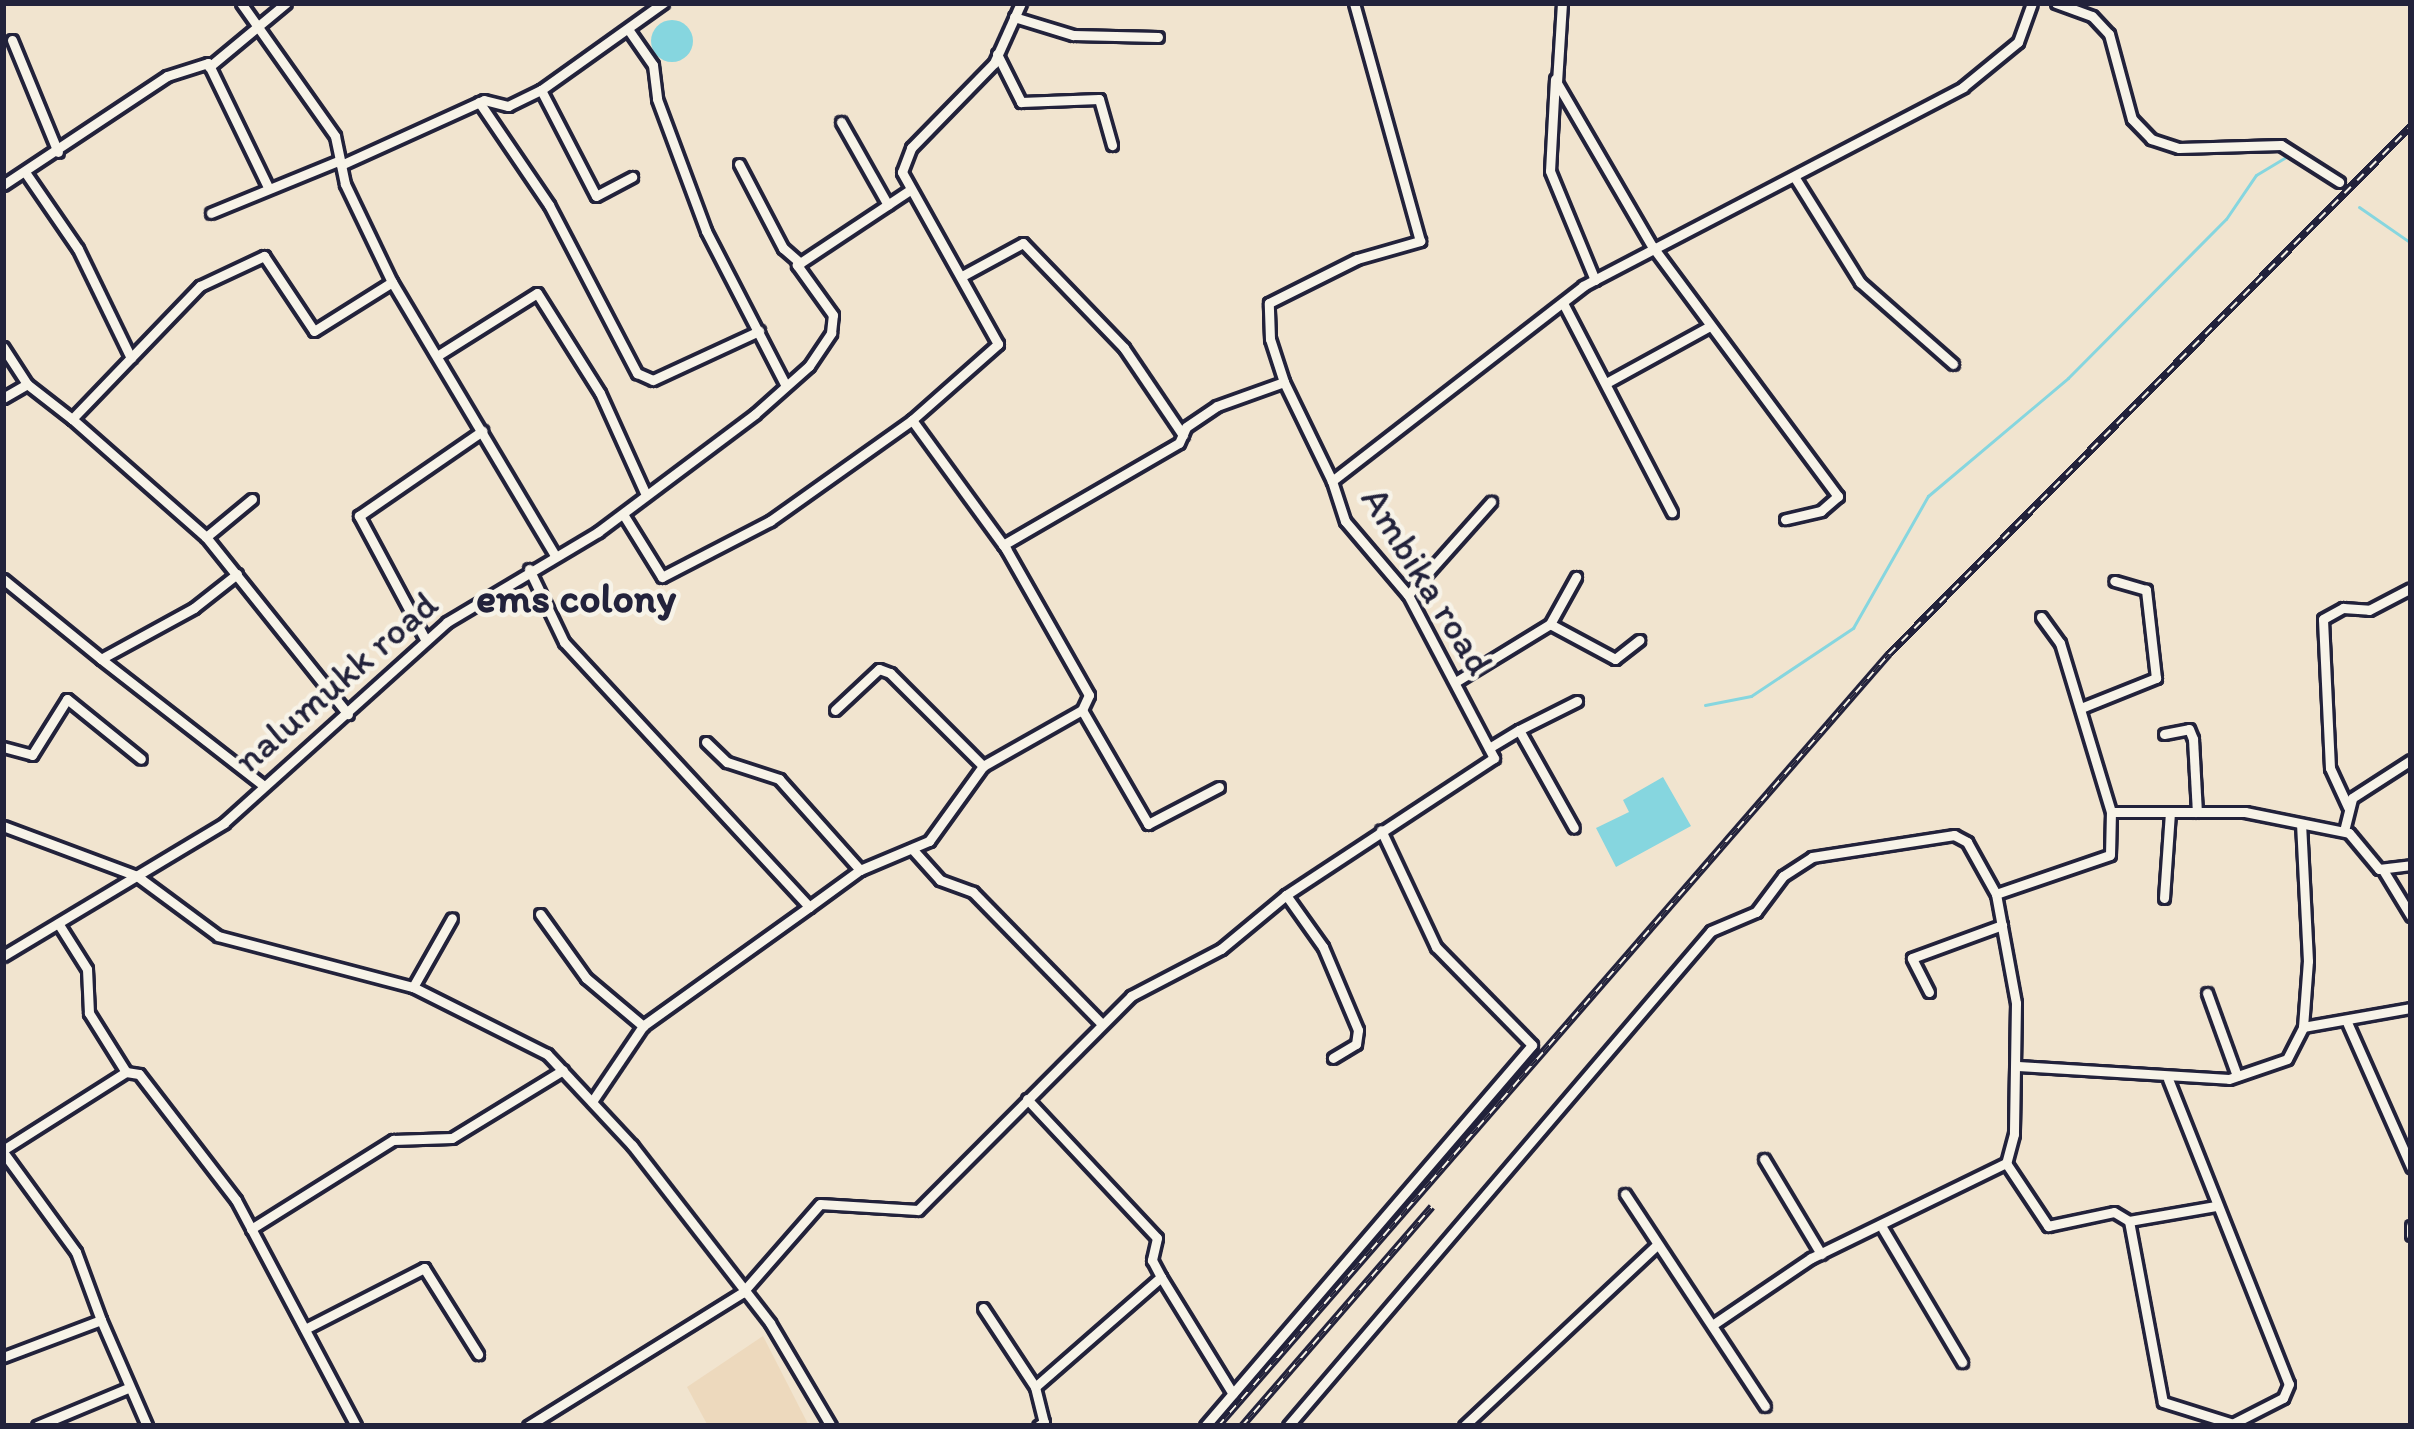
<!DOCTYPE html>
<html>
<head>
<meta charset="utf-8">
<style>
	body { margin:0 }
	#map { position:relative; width:2414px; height:1429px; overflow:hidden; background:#f1e4cf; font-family:Itim,sans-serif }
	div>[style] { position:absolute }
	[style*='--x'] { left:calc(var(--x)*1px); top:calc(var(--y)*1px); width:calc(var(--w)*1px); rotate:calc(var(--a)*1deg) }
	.built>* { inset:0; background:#edd9bd }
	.water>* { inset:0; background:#86d6df }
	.round { border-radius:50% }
	.stream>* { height:3px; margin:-1.5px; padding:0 1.5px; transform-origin:1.5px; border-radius:1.5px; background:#86d6df }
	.roads { filter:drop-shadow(3px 0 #22223b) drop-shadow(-3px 0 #22223b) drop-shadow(0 3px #22223b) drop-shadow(0 -3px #22223b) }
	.street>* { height:9px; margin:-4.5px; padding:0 4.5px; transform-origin:4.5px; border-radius:4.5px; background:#f7f3e8 }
	.rail>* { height:8px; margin-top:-4px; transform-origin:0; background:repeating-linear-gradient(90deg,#f7f3e8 0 9px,#22223b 0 18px); box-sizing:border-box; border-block:3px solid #22223b }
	span { translate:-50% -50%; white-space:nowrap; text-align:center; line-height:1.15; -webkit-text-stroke:9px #f7f3e8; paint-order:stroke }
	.street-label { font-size:39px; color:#22223b }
	.neighbourhood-label { font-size:42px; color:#22223b; font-weight:700 }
	.frame { position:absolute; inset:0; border:6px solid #22223b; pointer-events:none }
</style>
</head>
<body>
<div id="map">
	<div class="built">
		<div style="clip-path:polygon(763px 1336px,809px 1426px,708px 1426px,687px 1387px)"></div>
	</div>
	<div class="water">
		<div class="round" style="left:651px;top:20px;width:42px;height:42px"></div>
		<div style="clip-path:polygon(1663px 777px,1691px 826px,1616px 867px,1596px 828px,1629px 812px,1623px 800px)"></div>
	</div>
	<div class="stream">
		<div style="--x:2359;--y:207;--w:63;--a:34.7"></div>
		<div style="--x:1705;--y:705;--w:47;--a:-11.1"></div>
		<div style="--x:1751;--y:696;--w:123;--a:-33.7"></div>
		<div style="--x:1853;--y:628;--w:152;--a:-60.4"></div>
		<div style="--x:1928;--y:496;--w:183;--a:-40.1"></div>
		<div style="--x:2068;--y:378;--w:224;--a:-45.2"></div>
		<div style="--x:2226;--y:219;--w:53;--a:-55.7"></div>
		<div style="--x:2256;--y:175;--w:37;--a:-31"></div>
	</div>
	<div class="roads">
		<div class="street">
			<div style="--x:241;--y:3;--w:163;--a:54.7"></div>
			<div style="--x:335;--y:136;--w:49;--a:78.2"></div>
			<div style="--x:345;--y:184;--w:109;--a:64.4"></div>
			<div style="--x:392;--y:282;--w:318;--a:59.2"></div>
			<div style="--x:1562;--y:3;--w:80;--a:93.6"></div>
			<div style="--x:1557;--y:83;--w:189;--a:59.8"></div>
			<div style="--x:1652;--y:246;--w:312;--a:53.4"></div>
			<div style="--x:1838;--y:496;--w:23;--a:139"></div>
			<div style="--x:1821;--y:511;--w:37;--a:167"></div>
			<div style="--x:2056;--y:3;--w:38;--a:20"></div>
			<div style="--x:2092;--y:16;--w:25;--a:47"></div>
			<div style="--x:2109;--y:34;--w:88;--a:74.9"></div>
			<div style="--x:2132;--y:119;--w:28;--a:46"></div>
			<div style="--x:2151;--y:139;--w:29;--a:18"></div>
			<div style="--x:2179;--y:148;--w:102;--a:-1.7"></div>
			<div style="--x:2281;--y:145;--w:69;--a:32.5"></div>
			<div style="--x:1014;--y:17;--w:62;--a:17"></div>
			<div style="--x:1073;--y:35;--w:85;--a:1.3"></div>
			<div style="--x:630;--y:32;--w:40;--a:55.1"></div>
			<div style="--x:653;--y:65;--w:34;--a:83"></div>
			<div style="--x:657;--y:99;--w:141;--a:69.6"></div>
			<div style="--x:706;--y:231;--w:174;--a:62.7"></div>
			<div style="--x:12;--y:40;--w:121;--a:67.7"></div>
			<div style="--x:997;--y:54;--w:54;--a:63.4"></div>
			<div style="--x:1021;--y:102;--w:78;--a:-2.2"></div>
			<div style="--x:1099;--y:99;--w:48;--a:74.2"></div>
			<div style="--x:209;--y:67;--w:100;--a:-39.7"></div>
			<div style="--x:1555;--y:79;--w:92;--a:93.1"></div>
			<div style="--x:1550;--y:171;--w:118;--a:67.6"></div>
			<div style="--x:541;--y:90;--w:119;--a:62.6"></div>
			<div style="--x:596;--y:196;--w:41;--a:-27.8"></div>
			<div style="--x:479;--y:102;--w:125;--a:55.8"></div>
			<div style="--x:549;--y:205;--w:190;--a:62.4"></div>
			<div style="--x:637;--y:373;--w:17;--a:24"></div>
			<div style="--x:653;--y:380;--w:117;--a:-24.8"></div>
			<div style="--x:841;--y:122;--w:95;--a:60.5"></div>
			<div style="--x:739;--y:164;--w:95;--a:62.4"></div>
			<div style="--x:783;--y:248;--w:23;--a:41"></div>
			<div style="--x:341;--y:165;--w:157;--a:-24.4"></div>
			<div style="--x:484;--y:100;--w:25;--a:14"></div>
			<div style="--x:508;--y:106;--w:37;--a:-26"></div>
			<div style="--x:541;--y:90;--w:150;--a:-35.5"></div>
			<div style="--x:25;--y:172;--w:93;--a:55.5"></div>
			<div style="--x:78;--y:249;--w:121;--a:64.1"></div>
			<div style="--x:1795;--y:178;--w:123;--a:58"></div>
			<div style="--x:1860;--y:282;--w:124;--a:41.4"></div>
			<div style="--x:3;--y:185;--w:197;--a:-33.6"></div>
			<div style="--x:167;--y:76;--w:43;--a:-17.6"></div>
			<div style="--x:208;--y:63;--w:138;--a:64.2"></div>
			<div style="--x:211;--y:213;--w:139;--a:-22.3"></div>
			<div style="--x:964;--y:275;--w:67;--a:-28.5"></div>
			<div style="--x:1023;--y:243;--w:146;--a:46.1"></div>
			<div style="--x:1124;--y:348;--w:105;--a:55.9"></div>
			<div style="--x:1563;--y:303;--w:236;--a:62.5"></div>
			<div style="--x:3;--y:347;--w:44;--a:57"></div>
			<div style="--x:27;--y:384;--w:57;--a:37.9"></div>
			<div style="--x:437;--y:356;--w:118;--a:-32.2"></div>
			<div style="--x:537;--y:293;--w:118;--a:57.8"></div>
			<div style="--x:600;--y:393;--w:112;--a:65.7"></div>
			<div style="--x:1608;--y:382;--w:114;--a:-28.8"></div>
			<div style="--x:3;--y:398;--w:28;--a:-30"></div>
			<div style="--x:912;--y:420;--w:160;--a:53.9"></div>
			<div style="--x:1006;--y:549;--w:168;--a:60.4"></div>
			<div style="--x:1089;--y:695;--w:17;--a:115"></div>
			<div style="--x:1082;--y:710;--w:132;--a:59.9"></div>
			<div style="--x:1148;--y:824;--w:80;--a:-27.5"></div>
			<div style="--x:1332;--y:481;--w:110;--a:-115.9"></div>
			<div style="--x:1284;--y:382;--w:45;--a:-108"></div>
			<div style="--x:1270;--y:339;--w:36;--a:-92"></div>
			<div style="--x:1269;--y:303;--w:98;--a:-26.6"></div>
			<div style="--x:1357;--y:259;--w:66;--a:-15.9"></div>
			<div style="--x:1420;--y:241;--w:247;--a:-105.5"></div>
			<div style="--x:252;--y:499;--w:60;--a:140.4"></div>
			<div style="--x:206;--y:537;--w:227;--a:51.3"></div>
			<div style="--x:623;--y:514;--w:74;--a:58.2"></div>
			<div style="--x:662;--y:577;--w:122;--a:-27.4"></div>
			<div style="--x:770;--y:521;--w:174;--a:-35.4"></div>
			<div style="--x:912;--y:420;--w:115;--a:-41.5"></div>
			<div style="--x:998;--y:344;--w:197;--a:-119.2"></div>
			<div style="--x:902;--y:172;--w:26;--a:-69"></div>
			<div style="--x:911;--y:148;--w:119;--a:-45.7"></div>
			<div style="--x:994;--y:63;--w:66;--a:-65.8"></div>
			<div style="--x:206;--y:537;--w:179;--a:-138.6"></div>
			<div style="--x:72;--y:419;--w:185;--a:-46.1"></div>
			<div style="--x:200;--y:286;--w:71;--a:-25.1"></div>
			<div style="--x:264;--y:256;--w:90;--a:56.3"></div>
			<div style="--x:314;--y:331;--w:92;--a:-32.1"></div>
			<div style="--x:1003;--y:545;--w:203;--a:-30.1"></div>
			<div style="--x:1179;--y:443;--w:17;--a:-66"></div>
			<div style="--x:1186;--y:427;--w:37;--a:-34"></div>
			<div style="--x:1217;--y:406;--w:71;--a:-19.7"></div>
			<div style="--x:529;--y:569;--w:81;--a:64.4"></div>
			<div style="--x:564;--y:642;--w:361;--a:47.2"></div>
			<div style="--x:809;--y:907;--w:204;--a:144.4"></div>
			<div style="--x:643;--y:1026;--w:89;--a:124"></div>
			<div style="--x:237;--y:574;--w:55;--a:141.7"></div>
			<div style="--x:194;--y:608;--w:106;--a:151.3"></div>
			<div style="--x:101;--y:659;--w:205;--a:37.9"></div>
			<div style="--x:3;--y:579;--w:127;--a:39.2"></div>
			<div style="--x:1408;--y:595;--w:125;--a:-48.3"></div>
			<div style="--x:2041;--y:617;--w:32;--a:54"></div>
			<div style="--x:2060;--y:643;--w:177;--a:73.2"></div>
			<div style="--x:2111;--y:812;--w:134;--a:0"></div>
			<div style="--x:2245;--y:812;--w:106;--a:11.4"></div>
			<div style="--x:2349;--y:833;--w:47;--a:50.2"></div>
			<div style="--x:2379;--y:869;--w:32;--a:-7"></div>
			<div style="--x:1550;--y:624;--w:74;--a:28.3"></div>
			<div style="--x:1615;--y:659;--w:31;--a:-38"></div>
			<div style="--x:425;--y:639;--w:140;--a:-118.2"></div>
			<div style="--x:359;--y:516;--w:150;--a:-34.6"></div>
			<div style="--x:1457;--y:681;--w:109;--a:-31.5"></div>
			<div style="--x:1550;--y:624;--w:54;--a:-61"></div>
			<div style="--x:2081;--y:708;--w:81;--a:-21.8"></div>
			<div style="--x:2156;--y:678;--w:89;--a:-96.5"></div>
			<div style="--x:2146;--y:590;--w:33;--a:-164"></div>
			<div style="--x:835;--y:710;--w:60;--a:-43"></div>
			<div style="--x:879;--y:669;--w:12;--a:20"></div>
			<div style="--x:890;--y:673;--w:132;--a:45"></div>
			<div style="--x:1519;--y:730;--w:65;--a:-26.6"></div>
			<div style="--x:2164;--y:734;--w:25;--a:-11"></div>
			<div style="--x:2189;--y:729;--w:11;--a:68"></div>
			<div style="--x:2193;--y:739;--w:73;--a:86.9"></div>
			<div style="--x:706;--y:742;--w:29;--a:44"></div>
			<div style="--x:727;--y:762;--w:55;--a:18.1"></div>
			<div style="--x:779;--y:779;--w:122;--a:48.3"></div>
			<div style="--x:3;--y:747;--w:30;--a:15"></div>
			<div style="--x:32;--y:755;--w:66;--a:-58"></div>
			<div style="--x:67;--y:699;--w:95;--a:39"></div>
			<div style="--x:1489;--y:748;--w:35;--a:-31"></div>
			<div style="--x:1519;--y:730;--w:112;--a:60.7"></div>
			<div style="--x:2348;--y:807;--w:43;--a:-114.8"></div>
			<div style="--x:2330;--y:768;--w:149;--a:-92.7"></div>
			<div style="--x:2323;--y:619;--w:23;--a:-29"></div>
			<div style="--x:2343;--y:608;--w:26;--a:4"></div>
			<div style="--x:2369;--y:610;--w:47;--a:-27.6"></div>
			<div style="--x:3;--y:826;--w:143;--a:20.5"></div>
			<div style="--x:137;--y:876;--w:101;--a:36.5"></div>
			<div style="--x:218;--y:936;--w:202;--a:14.7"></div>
			<div style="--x:413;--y:987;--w:150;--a:26.6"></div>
			<div style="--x:547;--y:1054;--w:125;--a:47"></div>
			<div style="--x:632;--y:1145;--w:225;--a:52.2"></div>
			<div style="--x:770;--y:1323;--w:120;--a:59.4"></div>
			<div style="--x:2344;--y:831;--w:34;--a:-76"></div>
			<div style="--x:2352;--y:798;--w:70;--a:-32.8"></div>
			<div style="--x:914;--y:851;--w:39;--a:48"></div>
			<div style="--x:940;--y:880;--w:35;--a:20"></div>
			<div style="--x:973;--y:892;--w:183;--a:45.7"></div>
			<div style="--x:2383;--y:870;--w:54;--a:58.7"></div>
			<div style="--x:1996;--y:894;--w:120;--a:-18.9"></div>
			<div style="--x:2110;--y:855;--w:43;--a:-88.7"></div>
			<div style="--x:1286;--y:895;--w:64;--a:54.6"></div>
			<div style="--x:1323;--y:947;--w:90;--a:67.1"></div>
			<div style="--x:1358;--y:1030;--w:14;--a:98"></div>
			<div style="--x:1356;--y:1044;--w:27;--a:149"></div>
			<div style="--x:2164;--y:898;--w:85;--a:-86"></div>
			<div style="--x:809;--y:907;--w:63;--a:-36"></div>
			<div style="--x:860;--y:870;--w:75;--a:-22.8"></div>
			<div style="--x:929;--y:841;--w:92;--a:-54.2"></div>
			<div style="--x:983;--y:766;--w:114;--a:-29.5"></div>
			<div style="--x:540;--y:914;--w:79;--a:54.3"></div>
			<div style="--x:586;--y:978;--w:75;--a:40.1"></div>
			<div style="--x:3;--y:956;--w:258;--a:-31"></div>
			<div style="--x:224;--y:823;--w:300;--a:-42"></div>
			<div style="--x:447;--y:622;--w:176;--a:-30.8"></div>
			<div style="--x:598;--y:532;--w:196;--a:-36.9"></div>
			<div style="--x:755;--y:414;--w:72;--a:-41.6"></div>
			<div style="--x:809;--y:366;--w:40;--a:-56"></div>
			<div style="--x:831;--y:333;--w:18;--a:-84"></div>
			<div style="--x:833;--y:315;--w:62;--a:-125.8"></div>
			<div style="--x:797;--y:265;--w:136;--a:-33.6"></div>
			<div style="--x:413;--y:987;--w:79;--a:-60.5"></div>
			<div style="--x:1929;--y:992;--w:38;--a:-117"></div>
			<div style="--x:1912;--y:958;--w:96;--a:-20.1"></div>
			<div style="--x:2207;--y:993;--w:88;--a:70.1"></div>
			<div style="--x:2346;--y:1020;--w:161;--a:66.1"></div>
			<div style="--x:2303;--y:1027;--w:110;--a:-10"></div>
			<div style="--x:2018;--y:1066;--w:211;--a:3.5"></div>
			<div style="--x:2229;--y:1079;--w:61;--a:-19"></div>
			<div style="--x:2287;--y:1059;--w:36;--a:-63"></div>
			<div style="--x:2303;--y:1027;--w:66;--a:-85.7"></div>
			<div style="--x:2308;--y:961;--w:137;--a:-92.9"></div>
			<div style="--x:126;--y:1072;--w:13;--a:9"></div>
			<div style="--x:139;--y:1074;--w:159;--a:52.4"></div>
			<div style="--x:236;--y:1200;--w:256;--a:62"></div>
			<div style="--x:2168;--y:1079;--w:328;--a:68.4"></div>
			<div style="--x:2289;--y:1384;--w:15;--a:113"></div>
			<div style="--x:2283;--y:1398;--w:55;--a:153"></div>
			<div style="--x:1027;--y:1099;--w:190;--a:46.9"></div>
			<div style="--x:1157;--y:1238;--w:23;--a:103"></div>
			<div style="--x:1152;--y:1260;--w:19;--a:62"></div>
			<div style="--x:1161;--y:1277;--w:167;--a:138.9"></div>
			<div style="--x:3;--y:1150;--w:146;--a:-32.4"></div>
			<div style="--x:126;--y:1072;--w:70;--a:-122.1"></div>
			<div style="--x:89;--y:1013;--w:44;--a:-92.6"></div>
			<div style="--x:87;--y:969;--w:54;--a:-122.2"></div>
			<div style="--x:3;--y:1152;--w:124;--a:53.9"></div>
			<div style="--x:76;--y:1252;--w:72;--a:69.8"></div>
			<div style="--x:101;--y:1320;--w:105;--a:159.3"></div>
			<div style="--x:1764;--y:1159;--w:111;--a:59"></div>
			<div style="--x:2006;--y:1163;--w:76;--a:56.3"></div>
			<div style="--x:2048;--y:1226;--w:67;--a:-12"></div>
			<div style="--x:2114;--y:1212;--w:17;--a:31"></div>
			<div style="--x:2129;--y:1221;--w:184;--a:79.4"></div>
			<div style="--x:2163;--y:1402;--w:81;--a:17.3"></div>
			<div style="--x:1625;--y:1194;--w:254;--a:56.6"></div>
			<div style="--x:2129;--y:1221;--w:88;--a:-9.8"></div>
			<div style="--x:2411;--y:1226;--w:9;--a:90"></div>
			<div style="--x:251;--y:1229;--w:168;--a:-32.1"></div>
			<div style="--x:393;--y:1140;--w:59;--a:-1.9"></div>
			<div style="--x:452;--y:1138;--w:130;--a:-31.5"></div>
			<div style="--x:1883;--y:1229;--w:155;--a:59.3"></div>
			<div style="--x:1161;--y:1277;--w:137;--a:58.4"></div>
			<div style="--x:983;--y:1308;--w:95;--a:56.6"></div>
			<div style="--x:1035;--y:1387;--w:36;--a:76"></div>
			<div style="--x:1044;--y:1422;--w:7;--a:146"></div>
			<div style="--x:101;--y:1320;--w:116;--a:66.5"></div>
			<div style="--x:305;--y:1329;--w:134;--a:-27.1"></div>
			<div style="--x:424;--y:1268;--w:102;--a:57.9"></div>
			<div style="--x:37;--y:1426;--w:99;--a:-22.7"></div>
			<div style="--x:528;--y:1426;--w:252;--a:-31.9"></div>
			<div style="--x:742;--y:1293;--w:118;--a:-48.8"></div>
			<div style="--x:820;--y:1204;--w:98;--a:3.5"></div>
			<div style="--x:918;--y:1210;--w:302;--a:-45.1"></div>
			<div style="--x:1131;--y:996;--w:102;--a:-27.6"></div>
			<div style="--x:1221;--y:949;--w:85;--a:-39.7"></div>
			<div style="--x:1286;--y:895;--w:249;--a:-33.4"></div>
			<div style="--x:1494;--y:758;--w:184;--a:-117.8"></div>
			<div style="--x:1408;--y:595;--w:97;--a:-130.4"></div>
			<div style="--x:1345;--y:521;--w:42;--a:-108"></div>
			<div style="--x:1332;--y:481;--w:318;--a:-37.8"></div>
			<div style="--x:1583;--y:286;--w:429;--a:-27.6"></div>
			<div style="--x:1963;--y:87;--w:71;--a:-39.3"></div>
			<div style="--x:2018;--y:42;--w:41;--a:-70.3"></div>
			<div style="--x:1205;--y:1426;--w:502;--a:-49.36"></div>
			<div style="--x:1532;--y:1045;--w:137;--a:-134.4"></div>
			<div style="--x:1436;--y:947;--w:129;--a:-115.2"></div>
			<div style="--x:1288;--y:1426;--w:651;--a:-49.48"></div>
			<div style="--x:1711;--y:931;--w:49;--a:-22.9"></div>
			<div style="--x:1756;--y:912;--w:45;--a:-53.1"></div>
			<div style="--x:1783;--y:876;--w:35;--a:-33"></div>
			<div style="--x:1812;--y:857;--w:144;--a:-8.8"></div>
			<div style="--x:1954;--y:835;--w:15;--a:28"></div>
			<div style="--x:1967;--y:842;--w:60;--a:60.9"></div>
			<div style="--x:1996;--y:894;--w:111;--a:79.6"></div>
			<div style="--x:2016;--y:1003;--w:131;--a:90.9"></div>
			<div style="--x:2014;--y:1134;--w:30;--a:105"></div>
			<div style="--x:2006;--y:1163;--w:217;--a:154"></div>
			<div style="--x:1811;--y:1258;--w:117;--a:145.8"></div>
			<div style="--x:1464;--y:1426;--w:265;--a:-43.2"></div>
		</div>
	</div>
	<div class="rail">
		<div style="--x:1218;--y:1426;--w:1023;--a:-49"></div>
		<div style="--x:1889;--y:654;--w:742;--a:-45.33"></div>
		<div style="--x:1242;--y:1426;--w:290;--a:-49.1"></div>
	</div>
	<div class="street-label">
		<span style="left:1427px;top:581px;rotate:58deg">Ambika road</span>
		<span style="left:336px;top:682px;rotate:-41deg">nalumukk road</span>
	</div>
	<div class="neighbourhood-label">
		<span style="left:576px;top:598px">ems colony</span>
	</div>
	<div class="frame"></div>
</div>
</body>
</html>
